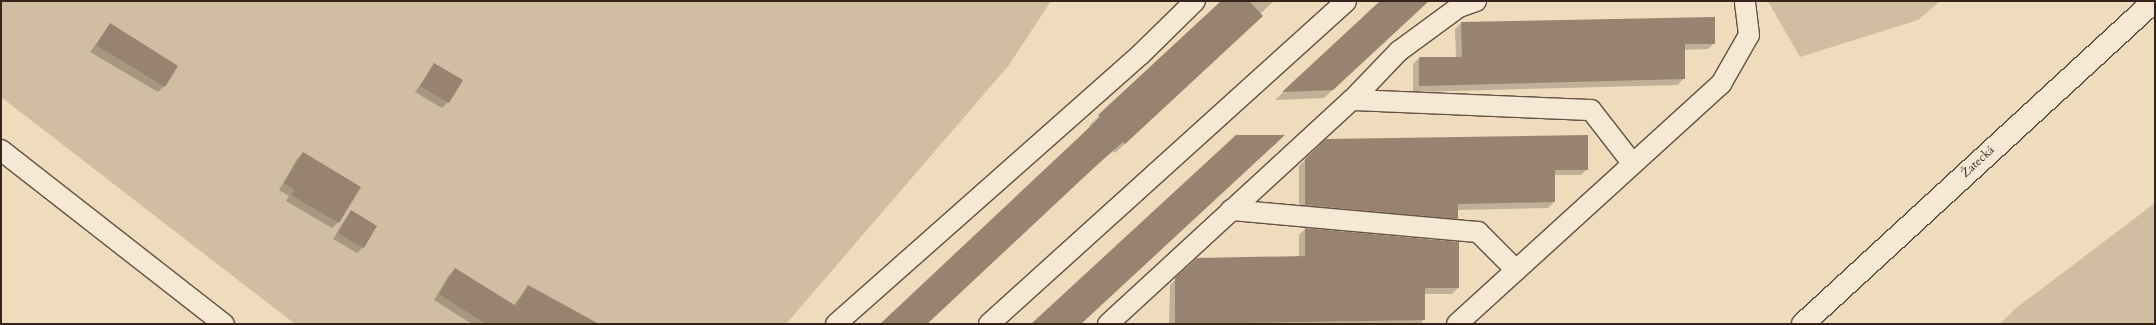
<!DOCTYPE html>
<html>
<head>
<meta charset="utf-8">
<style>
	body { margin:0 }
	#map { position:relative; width:2156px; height:325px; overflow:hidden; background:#efdcbd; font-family:Cardo,serif }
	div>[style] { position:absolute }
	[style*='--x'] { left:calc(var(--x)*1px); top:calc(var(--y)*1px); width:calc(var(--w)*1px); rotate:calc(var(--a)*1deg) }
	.green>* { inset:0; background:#d0bda2 }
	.shadow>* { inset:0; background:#0003 }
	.building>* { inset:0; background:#978370 }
	.roads { filter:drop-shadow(1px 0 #655144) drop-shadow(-1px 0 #655144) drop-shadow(0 1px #655144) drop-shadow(0 -1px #655144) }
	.lane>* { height:20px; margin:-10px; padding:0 10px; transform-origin:10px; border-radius:10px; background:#f5e8d4 }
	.secondary>* { height:22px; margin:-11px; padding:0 11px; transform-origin:11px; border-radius:11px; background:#f5e8d4 }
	span { translate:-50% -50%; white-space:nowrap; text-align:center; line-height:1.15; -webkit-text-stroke:3px #f5e8d4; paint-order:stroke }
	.street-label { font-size:12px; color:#37231c }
	.frame { position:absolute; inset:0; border:2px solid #37231c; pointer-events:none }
</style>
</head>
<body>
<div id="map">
	<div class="green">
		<div style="clip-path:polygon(1px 1px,1051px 1px,1009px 65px,786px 324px,295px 324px,1px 97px)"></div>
		<div style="clip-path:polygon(1768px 1px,1940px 1px,1918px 20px,1800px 57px)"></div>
		<div style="clip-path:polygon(2155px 203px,2155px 324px,2000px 324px,2015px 309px)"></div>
	</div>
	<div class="shadow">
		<div style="clip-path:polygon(1223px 1px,1274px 1px,1260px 14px,1252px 25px,1198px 76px,1115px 153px,1113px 151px,1088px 173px,927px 324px,882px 324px,1091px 128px,1089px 126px,1099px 116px)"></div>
		<div style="clip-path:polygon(1382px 1px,1428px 1px,1324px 98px,1275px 100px)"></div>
		<div style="clip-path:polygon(1461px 23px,1714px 43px,1708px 49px,1684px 50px,1684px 78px,1678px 85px,1413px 92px,1413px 64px,1419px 58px,1456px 58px,1455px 29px)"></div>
		<div style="clip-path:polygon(110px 25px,164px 86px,158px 92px,90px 52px)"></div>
		<div style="clip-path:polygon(435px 64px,448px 102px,442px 108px,415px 92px)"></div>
		<div style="clip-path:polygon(303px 153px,338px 222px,332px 228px,286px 201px,289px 196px,279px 190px,297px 159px)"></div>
		<div style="clip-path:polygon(1306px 159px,1587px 169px,1581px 175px,1554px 175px,1554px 202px,1548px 208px,1457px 210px,1458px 218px,1452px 224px,1299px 211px,1299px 166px)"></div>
		<div style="clip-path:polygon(352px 212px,363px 247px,357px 253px,333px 239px,346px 218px)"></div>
		<div style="clip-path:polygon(1305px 229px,1458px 288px,1452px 294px,1424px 294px,1424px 319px,1420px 324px,1169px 324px,1170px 285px,1176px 279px,1299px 257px,1299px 235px)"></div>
		<div style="clip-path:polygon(455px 269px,514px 305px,528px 286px,552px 324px,472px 324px,434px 300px,449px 275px)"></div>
	</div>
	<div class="building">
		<div style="clip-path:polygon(1221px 1px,1249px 1px,1263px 16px,1125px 144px,1123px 142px,1099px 163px,927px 324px,880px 324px,1077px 139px,1100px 117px,1098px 115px)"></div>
		<div style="clip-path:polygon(1380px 1px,1429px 1px,1333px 90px,1282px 92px)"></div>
		<div style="clip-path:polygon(1715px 17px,1715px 44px,1685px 44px,1685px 79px,1419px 86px,1419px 57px,1462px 57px,1461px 22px)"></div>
		<div style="clip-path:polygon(110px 23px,178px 66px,165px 87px,96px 45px)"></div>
		<div style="clip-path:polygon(434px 63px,463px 80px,449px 103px,420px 86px)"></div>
		<div style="clip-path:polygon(1236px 135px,1285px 135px,1081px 324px,1031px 324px)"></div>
		<div style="clip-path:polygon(1588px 135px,1588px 170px,1555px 170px,1555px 202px,1458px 204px,1458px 219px,1305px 205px,1305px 159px,1326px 139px)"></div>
		<div style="clip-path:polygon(303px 152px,361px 187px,339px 223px,291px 195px,295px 190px,284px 183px)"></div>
		<div style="clip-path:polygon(351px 210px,377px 226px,364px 248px,338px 233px)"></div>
		<div style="clip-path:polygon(1305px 228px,1459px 242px,1459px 288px,1425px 288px,1425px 320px,1175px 324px,1175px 278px,1197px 258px,1305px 256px)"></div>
		<div style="clip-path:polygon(455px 268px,516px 306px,528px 285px,599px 324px,486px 324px,439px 294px)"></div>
	</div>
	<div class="roads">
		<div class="lane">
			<div style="--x:1352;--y:100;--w:239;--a:2.4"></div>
			<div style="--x:1591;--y:110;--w:68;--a:52.1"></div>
			<div style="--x:1;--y:150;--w:283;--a:38"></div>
			<div style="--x:1231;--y:210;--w:248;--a:5.1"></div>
			<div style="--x:1478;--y:232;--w:54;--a:45"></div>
			<div style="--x:836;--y:324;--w:406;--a:-41.5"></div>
			<div style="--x:1140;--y:55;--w:77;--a:-44.5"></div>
			<div style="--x:989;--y:324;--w:481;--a:-42.1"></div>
			<div style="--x:1108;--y:324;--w:331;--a:-42.6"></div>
			<div style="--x:1352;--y:100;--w:68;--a:-46.2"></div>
			<div style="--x:1399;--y:51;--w:74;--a:-36.3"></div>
			<div style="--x:1459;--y:7;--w:18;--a:-19"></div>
			<div style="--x:1457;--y:324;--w:357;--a:-42.3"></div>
			<div style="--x:1721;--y:84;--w:56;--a:-60.3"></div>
			<div style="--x:1749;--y:35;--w:34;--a:-97"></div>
		</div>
		<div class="secondary">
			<div style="--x:1803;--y:324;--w:477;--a:-42.6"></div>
		</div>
	</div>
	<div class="street-label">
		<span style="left:1978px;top:162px;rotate:-43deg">Žatecká</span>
	</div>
	<div class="frame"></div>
</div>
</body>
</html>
